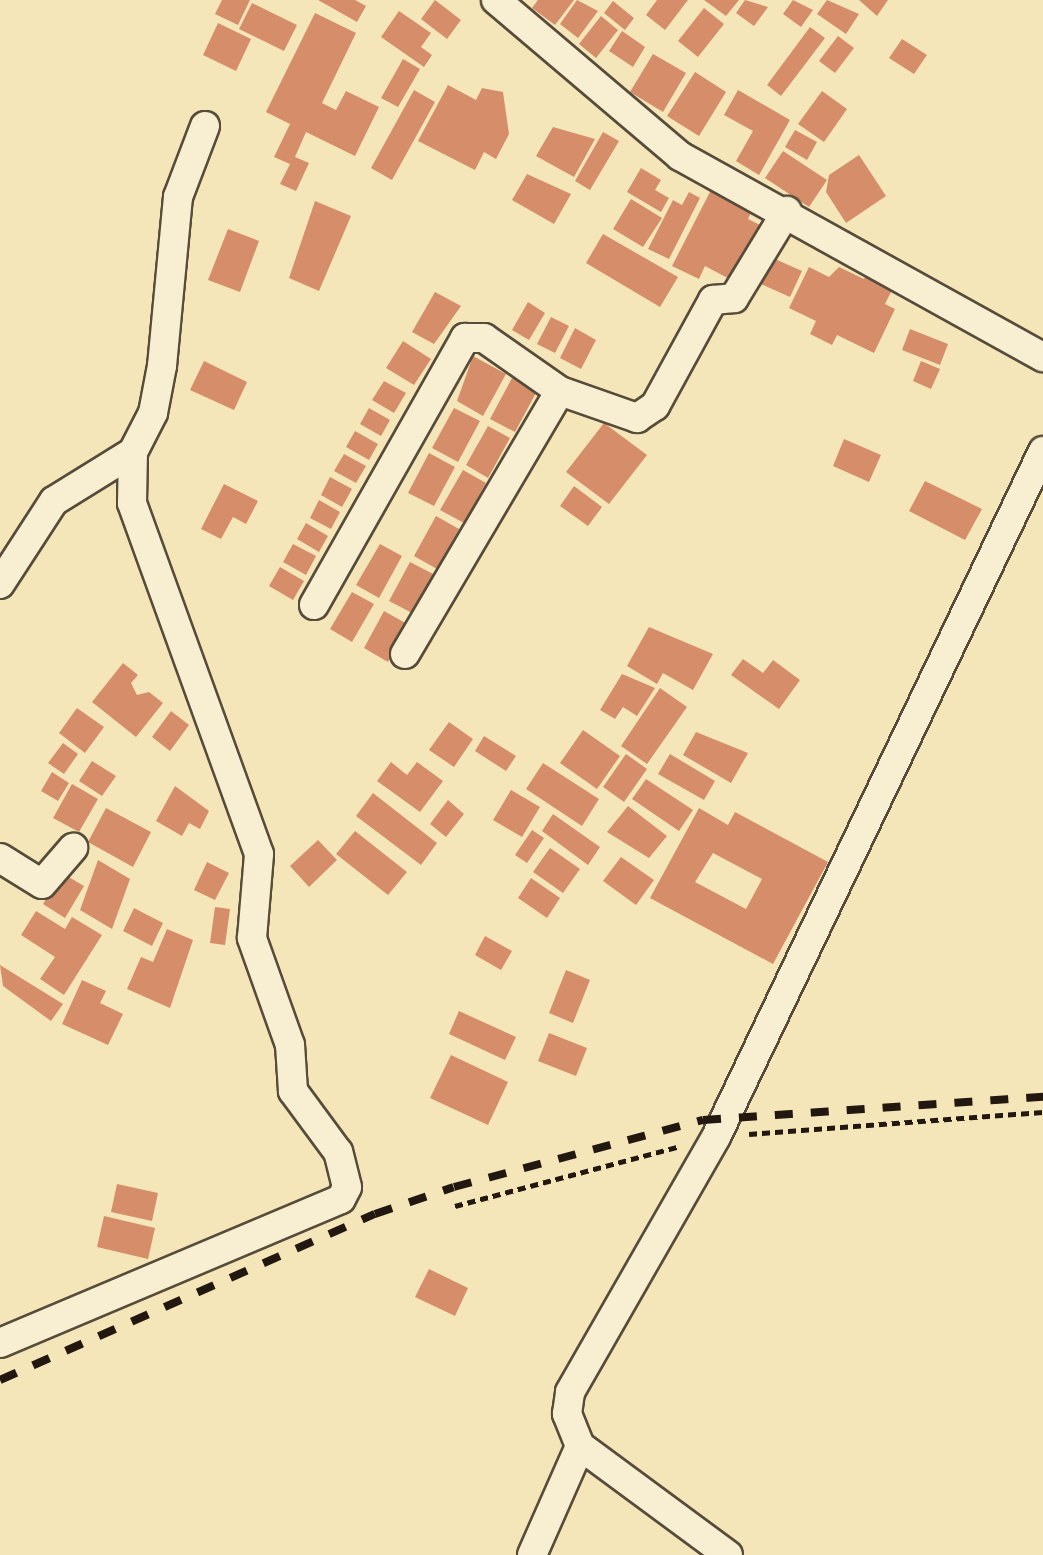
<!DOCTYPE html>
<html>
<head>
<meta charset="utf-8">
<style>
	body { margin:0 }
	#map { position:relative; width:1043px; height:1555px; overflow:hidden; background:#f5e6ba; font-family:"IM FELL Double Pica",serif }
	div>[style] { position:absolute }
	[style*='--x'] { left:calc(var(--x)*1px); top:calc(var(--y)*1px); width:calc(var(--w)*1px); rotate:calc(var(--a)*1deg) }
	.building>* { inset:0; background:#d58e69 }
	.path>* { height:5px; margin-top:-2.5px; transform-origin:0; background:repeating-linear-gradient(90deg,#221810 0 8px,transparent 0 13px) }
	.roads { filter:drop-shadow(2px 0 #574c3a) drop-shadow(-2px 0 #574c3a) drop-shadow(0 2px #574c3a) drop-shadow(0 -2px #574c3a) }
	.street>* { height:28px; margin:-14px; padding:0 14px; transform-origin:14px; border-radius:14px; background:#f8efd2 }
	.rail>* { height:8px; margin-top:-4px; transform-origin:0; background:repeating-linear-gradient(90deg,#221810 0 18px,transparent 0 36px) }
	span { translate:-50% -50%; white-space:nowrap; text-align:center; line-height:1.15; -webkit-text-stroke:10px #f8efd2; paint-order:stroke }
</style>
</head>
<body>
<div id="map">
	<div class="building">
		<div style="clip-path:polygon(222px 0,250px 0,238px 25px,215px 14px)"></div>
		<div style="clip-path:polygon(318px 0,355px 0,366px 6px,357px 22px)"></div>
		<div style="clip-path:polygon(435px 0,461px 20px,447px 39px,421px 19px)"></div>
		<div style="clip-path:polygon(538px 0,574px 0,555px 25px,532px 8px)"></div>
		<div style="clip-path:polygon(577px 0,598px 11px,578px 38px,560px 24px)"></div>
		<div style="clip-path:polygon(657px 0,688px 0,665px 30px,646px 15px)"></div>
		<div style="clip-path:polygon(704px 0,739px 0,726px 16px)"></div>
		<div style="clip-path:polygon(745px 0,768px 7px,754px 26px,736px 13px)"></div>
		<div style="clip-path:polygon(793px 0,813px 10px,801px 27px,783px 14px)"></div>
		<div style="clip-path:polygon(827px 0,859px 14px,846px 34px,817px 14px)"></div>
		<div style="clip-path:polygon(859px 0,888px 0,877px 16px)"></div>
		<div style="clip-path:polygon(613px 1px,634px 18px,625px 30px,604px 13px)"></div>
		<div style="clip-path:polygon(252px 3px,297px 25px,284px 51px,239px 29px)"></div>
		<div style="clip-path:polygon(704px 8px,724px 24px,698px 57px,678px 41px)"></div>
		<div style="clip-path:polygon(399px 11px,431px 33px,421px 47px,432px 55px,424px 67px,381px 37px)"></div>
		<div style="clip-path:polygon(315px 13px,356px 33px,322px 103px,336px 110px,346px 91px,379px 107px,355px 156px,306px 132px,295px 157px,309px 163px,296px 191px,280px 184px,290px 164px,274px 157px,290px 124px,266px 112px)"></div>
		<div style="clip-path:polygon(601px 16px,618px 30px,596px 58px,579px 44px)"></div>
		<div style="clip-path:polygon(218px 23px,251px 39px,236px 71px,203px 55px)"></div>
		<div style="clip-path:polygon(810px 27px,825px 38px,781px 96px,767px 85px)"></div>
		<div style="clip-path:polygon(622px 31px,645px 47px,633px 67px,609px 51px)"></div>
		<div style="clip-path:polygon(838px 36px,854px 48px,835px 73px,819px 61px)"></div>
		<div style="clip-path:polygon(902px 39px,927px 55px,914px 74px,889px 58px)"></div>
		<div style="clip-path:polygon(653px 54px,686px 73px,663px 112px,630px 92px)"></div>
		<div style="clip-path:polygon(403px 59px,420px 69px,398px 107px,381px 98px)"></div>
		<div style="clip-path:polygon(695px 72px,726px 92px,699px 136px,667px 116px)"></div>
		<div style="clip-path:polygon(448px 85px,476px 100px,482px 88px,503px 92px,509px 134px,496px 159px,484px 152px,475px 170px,418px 141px)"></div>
		<div style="clip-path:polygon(414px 90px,435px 102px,392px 180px,371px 168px)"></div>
		<div style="clip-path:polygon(738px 90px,790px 120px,759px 175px,736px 161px,753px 131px,724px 115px)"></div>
		<div style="clip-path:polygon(822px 91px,847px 109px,824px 142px,798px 124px)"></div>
		<div style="clip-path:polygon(553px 127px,595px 139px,574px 177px,536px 156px)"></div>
		<div style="clip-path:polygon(795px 130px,817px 142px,807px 160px,785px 147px)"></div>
		<div style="clip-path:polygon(603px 132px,619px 141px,590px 190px,575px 181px)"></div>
		<div style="clip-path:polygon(783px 151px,827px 180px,809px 207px,765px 178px)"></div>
		<div style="clip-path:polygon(859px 155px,886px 196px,846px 223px,826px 192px,829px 175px)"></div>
		<div style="clip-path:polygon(641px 168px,661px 180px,655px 190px,669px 198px,661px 212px,627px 192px)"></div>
		<div style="clip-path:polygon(527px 174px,571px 194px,554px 224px,512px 200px)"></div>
		<div style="clip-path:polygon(711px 190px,752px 211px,748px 219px,766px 228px,737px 283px,705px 266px,699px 279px,672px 266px)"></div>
		<div style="clip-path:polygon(689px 192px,700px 198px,669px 259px,648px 249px,673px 200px,682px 205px)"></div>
		<div style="clip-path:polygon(631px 199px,662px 218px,643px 247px,613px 229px)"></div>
		<div style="clip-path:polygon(315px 201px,351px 216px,319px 291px,289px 278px)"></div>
		<div style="clip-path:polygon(228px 229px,259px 241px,240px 292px,208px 280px)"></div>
		<div style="clip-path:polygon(603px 234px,678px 277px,660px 307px,586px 263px)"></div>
		<div style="clip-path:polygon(766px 255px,802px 271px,790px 297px,754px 281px)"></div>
		<div style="clip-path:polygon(809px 267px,829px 277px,839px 267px,864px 279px,870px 267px,897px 280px,885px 304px,895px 309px,874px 353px,837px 335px,832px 345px,810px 334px,816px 321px,789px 308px)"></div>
		<div style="clip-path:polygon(435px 292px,461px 306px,434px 344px,412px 332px)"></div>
		<div style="clip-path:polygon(528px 302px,545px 313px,529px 340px,512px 330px)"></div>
		<div style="clip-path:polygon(551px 317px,569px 326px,555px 353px,537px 344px)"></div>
		<div style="clip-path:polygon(575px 328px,596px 340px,581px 369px,560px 358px)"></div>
		<div style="clip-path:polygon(910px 329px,948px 344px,940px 365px,902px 350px)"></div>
		<div style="clip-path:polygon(403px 341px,431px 359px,414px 385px,386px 368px)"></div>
		<div style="clip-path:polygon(473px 356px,506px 374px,483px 416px,457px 401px)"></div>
		<div style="clip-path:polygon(204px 361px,247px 382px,234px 410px,190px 390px)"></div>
		<div style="clip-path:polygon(921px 361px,940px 369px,931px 389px,913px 381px)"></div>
		<div style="clip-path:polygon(512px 378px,537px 391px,515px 432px,490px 419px)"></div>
		<div style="clip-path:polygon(384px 381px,406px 393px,394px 413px,372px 400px)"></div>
		<div style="clip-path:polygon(369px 408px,390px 420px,381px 436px,360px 424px)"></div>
		<div style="clip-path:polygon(454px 408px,480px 421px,458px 462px,432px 448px)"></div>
		<div style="clip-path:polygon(604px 423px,647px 455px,609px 504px,566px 472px)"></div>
		<div style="clip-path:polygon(488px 426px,510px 438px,488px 478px,466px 465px)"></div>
		<div style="clip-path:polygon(355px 431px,378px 444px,369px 460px,346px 447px)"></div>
		<div style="clip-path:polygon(844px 439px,881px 455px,869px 482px,833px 466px)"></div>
		<div style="clip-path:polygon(429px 453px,455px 467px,434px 506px,408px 493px)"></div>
		<div style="clip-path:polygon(344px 454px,366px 466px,356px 483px,334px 471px)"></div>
		<div style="clip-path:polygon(463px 470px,486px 483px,464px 523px,440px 510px)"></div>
		<div style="clip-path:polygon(330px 477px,352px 489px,342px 507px,321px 495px)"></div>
		<div style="clip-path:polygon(925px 481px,982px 509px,965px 540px,909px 511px)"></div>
		<div style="clip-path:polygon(224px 484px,258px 501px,246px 524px,233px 517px,221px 539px,201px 529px)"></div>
		<div style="clip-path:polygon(574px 486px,602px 507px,588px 526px,560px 506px)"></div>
		<div style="clip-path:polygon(319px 500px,340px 512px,331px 529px,310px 518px)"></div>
		<div style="clip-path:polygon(436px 516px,459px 529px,437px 569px,414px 556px)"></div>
		<div style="clip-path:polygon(306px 523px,328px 536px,319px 552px,297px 539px)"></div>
		<div style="clip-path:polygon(293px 544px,316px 556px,306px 575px,283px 562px)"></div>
		<div style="clip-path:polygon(380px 544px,402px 556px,379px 598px,356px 585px)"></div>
		<div style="clip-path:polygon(410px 562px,435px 575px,414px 614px,389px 601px)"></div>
		<div style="clip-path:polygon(280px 567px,304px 581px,293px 600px,269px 586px)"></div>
		<div style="clip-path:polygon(352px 592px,374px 604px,352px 642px,330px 629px)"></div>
		<div style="clip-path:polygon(384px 611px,409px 625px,388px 662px,364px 648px)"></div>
		<div style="clip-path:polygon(649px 627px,713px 654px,693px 690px,663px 673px,657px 684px,627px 666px)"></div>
		<div style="clip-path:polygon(743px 659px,763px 673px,773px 660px,800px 680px,779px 709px,731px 675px)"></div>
		<div style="clip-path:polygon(123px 663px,138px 675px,131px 683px,137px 695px,149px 692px,163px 703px,136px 737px,92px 702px)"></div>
		<div style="clip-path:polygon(622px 674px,655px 688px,637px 716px,623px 707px,615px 719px,600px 710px)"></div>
		<div style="clip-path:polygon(660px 688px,687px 707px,647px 764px,621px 746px)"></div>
		<div style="clip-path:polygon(77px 708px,104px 727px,85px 753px,59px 733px)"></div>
		<div style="clip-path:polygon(171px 711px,189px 725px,170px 751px,152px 737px)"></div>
		<div style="clip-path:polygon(449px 722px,473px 739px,454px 767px,429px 750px)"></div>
		<div style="clip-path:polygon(583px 730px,620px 756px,597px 789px,560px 763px)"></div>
		<div style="clip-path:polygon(696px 732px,748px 753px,731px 783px,683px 755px)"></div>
		<div style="clip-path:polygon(484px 736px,516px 756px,506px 771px,475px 751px)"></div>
		<div style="clip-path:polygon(63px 743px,78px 754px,64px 774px,48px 763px)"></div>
		<div style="clip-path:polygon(626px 754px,647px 769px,624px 802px,603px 787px)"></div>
		<div style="clip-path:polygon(670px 754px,715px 781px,704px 800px,658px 774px)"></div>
		<div style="clip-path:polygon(92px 761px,116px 776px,102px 796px,79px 781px)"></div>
		<div style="clip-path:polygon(391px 762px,407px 775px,417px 762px,443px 781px,420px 812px,377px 781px)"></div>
		<div style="clip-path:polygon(543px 763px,599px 799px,582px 826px,526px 789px)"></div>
		<div style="clip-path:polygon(52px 772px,69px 783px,58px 801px,41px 791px)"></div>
		<div style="clip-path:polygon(646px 779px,693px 810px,679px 831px,632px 799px)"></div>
		<div style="clip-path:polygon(72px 784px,98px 799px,79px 832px,53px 818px)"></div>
		<div style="clip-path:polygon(175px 786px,209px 811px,200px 829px,189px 823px,182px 836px,156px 821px)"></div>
		<div style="clip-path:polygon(511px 790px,540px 807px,522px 837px,493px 820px)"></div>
		<div style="clip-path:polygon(373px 793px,437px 843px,421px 865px,356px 816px)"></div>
		<div style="clip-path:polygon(448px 800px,464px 814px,446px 837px,430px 824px)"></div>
		<div style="clip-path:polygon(628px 806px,667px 836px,649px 858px,607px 832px)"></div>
		<div style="clip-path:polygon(106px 808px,151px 832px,133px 867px,88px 842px)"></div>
		<div style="clip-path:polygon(evenodd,699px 808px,728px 825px,735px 812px,828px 862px,773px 964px,650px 898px,699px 808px,713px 853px,762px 879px,746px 909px,695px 882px,713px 853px)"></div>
		<div style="clip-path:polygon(553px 814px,600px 847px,588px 865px,542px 831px)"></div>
		<div style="clip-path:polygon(532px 830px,544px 838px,527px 863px,515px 855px)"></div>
		<div style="clip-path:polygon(355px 831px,407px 872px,388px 895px,336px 854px)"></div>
		<div style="clip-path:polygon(318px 840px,337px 860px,309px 887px,290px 866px)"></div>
		<div style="clip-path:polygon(550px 848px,580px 869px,563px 893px,533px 872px)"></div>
		<div style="clip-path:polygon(621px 857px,654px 880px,636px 905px,603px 881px)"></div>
		<div style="clip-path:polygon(98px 860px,130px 879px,112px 929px,80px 910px)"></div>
		<div style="clip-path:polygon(207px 862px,229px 873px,215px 900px,194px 890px)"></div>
		<div style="clip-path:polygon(62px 873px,84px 886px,65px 918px,43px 904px)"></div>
		<div style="clip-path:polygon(531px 878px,560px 898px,547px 918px,518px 898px)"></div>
		<div style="clip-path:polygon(215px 907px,230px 909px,225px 945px,210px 943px)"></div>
		<div style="clip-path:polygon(134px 908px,163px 923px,152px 946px,123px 931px)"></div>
		<div style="clip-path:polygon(36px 911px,65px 929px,72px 917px,102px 935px,64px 995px,40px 979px,55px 957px,21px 935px)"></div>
		<div style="clip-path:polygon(167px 929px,193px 940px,170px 1008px,127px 989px,141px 957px,153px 962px)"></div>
		<div style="clip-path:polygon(485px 936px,512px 951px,501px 970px,475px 955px)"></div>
		<div style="clip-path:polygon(0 965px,63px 1004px,51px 1021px,3px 986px)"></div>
		<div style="clip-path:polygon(566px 970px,590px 980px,573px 1023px,549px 1013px)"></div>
		<div style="clip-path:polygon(82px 980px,106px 991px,100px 1003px,123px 1014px,108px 1045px,62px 1024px)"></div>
		<div style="clip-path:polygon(459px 1011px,516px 1037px,505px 1060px,449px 1034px)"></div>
		<div style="clip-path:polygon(549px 1033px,587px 1048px,576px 1076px,538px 1061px)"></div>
		<div style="clip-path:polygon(451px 1055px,508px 1082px,488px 1125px,430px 1098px)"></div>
		<div style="clip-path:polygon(117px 1184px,158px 1193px,152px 1221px,111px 1212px)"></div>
		<div style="clip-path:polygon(104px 1216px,155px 1228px,148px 1259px,97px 1247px)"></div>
		<div style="clip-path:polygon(429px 1269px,468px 1288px,455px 1316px,415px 1297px)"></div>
	</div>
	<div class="path">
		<div style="--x:749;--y:1134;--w:295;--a:-4.3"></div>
		<div style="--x:455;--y:1206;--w:233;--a:-14.9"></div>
	</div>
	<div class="roads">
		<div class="street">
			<div style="--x:496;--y:0;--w:241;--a:40.3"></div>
			<div style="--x:680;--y:156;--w:415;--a:29"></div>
			<div style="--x:0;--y:584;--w:99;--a:-57"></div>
			<div style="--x:54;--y:501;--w:93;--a:-31.8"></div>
			<div style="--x:314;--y:605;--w:307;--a:-60.5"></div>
			<div style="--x:465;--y:338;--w:19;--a:0"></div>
			<div style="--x:484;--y:338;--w:93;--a:34.9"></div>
			<div style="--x:405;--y:654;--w:305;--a:-59.5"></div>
			<div style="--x:560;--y:391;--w:82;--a:19.3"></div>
			<div style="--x:637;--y:418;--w:22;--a:-34"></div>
			<div style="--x:655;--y:406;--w:121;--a:-61.3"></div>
			<div style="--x:713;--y:300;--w:21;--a:-5"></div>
			<div style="--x:734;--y:298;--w:102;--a:-58.7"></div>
			<div style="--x:0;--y:858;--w:49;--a:31.8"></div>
			<div style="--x:42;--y:884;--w:48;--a:-49.3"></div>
			<div style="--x:0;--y:1343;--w:370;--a:-22.9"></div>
			<div style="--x:341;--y:1199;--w:13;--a:-63"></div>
			<div style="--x:347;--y:1187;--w:36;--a:-104"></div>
			<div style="--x:338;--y:1152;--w:76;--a:-126.4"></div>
			<div style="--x:293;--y:1091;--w:46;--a:-93.7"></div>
			<div style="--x:290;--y:1045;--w:114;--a:-109.6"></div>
			<div style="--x:252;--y:938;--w:84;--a:-85.2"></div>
			<div style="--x:259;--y:854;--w:373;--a:-109.9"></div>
			<div style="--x:132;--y:503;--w:51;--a:-88.9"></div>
			<div style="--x:133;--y:452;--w:44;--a:-62.9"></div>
			<div style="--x:153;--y:413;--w:48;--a:-79.2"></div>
			<div style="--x:162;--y:366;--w:170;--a:-84.6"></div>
			<div style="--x:178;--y:197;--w:76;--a:-69.2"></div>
			<div style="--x:532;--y:1555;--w:119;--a:-66.2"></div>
			<div style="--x:728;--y:1555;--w:184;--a:-143.6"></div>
			<div style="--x:580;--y:1446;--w:35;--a:-112"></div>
			<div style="--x:567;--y:1414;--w:22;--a:-82"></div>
			<div style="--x:570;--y:1392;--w:294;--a:-60.2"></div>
			<div style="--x:716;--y:1137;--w:760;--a:-64.51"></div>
		</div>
	</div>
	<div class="rail">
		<div style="--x:0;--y:1380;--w:410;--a:-23.9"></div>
		<div style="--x:375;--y:1214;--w:83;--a:-18.9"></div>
		<div style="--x:454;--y:1187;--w:258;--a:-15.1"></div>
		<div style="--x:703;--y:1120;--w:341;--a:-3.9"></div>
	</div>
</div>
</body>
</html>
